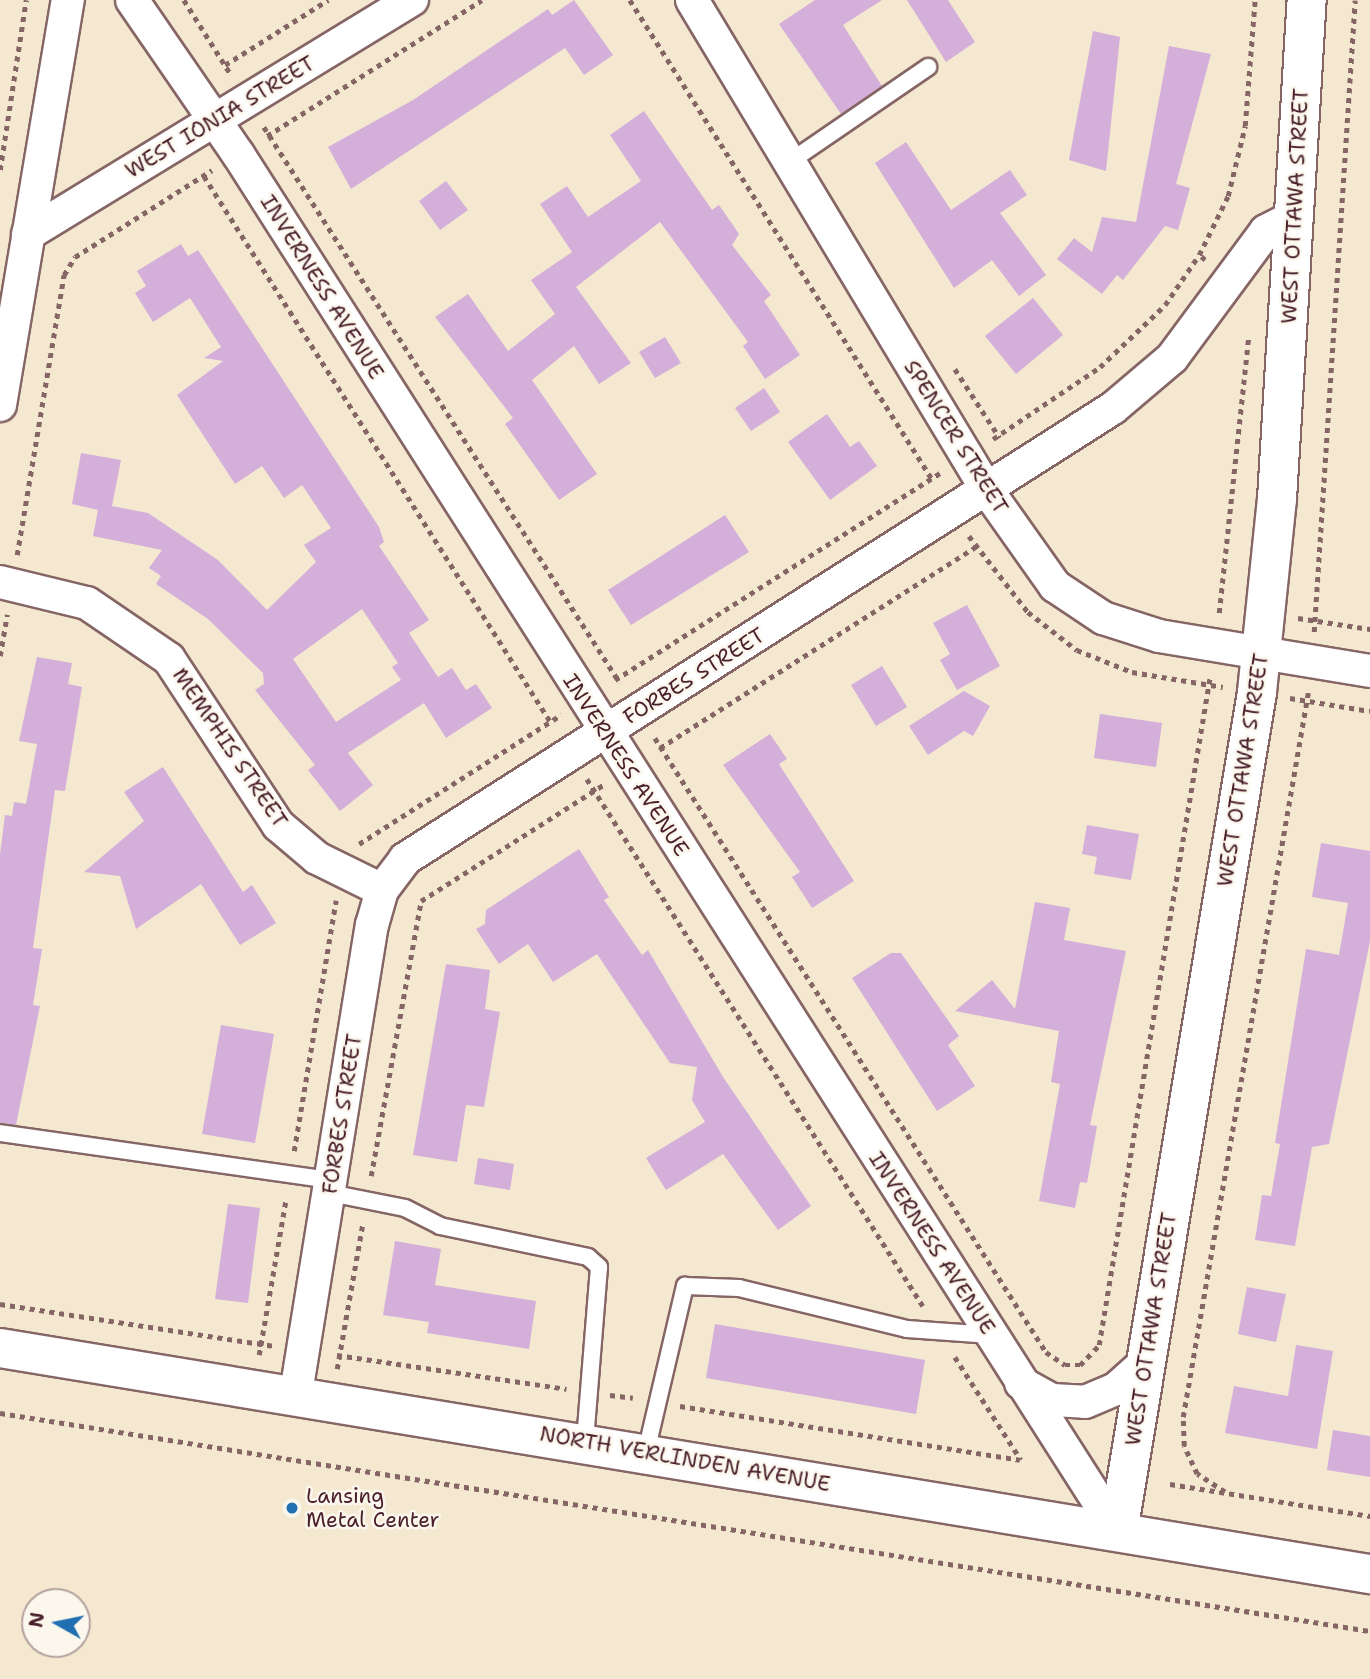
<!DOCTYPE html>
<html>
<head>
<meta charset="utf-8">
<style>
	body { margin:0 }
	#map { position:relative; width:1370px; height:1679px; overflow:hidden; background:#f4e8d1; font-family:"Shantell Sans",sans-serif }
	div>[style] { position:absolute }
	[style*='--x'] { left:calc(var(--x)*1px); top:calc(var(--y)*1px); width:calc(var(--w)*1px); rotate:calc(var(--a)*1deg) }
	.building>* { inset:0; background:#d4afd9 }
	.path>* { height:4.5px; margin-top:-2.25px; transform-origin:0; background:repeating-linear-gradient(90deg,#866565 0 5px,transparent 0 10px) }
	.roads { filter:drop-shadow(2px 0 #866565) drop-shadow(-2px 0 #866565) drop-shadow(0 2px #866565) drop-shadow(0 -2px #866565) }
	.lane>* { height:16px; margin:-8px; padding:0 8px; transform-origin:8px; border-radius:8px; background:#fff }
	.street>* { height:32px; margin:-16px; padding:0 16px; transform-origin:16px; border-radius:16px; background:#fff }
	.secondary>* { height:38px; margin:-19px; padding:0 19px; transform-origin:19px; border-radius:19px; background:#fff }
	.dots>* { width:19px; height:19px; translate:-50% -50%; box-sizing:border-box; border:4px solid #fbf7ec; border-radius:50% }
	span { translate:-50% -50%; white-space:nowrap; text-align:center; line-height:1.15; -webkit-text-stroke:5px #fbf7ec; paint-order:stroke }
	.street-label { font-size:21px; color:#4a1f2b }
	.poi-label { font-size:21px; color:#4a1f2b }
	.left { translate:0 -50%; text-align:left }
	.north { position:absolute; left:21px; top:1588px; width:70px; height:70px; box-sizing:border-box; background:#fbf7ec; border:2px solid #b4a19f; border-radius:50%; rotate:279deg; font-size:19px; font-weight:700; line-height:28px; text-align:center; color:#4a1f2b }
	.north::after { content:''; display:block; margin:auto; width:24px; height:32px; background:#1f6fb2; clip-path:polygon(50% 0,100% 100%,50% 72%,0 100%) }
</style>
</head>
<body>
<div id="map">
	<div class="building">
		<div style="clip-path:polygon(574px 0,613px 55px,584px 75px,565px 48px,351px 189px,328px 147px,413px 100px,548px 9px,552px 15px)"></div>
		<div style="clip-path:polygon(815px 0,882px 0,843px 25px,882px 86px,841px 114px,779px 24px)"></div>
		<div style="clip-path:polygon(907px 0,948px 0,975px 42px,946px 62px)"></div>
		<div style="clip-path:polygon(1093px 31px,1120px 37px,1106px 171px,1069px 160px)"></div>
		<div style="clip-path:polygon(1169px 46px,1211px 54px,1176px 184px,1190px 188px,1178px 230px,1165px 226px,1123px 280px,1117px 275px,1102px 294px,1057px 259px,1074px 238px,1092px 252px,1102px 217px,1136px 222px)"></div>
		<div style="clip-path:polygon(644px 111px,712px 210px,719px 205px,739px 234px,732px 245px,771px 295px,764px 301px,800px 355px,765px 379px,743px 346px,748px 342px,660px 222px,576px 287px,631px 363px,599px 384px,574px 346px,532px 380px,597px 474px,559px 500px,505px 424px,513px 418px,435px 317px,468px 294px,508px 351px,555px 314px,531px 280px,572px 252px,540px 204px,567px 186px,588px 217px,641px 181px,610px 135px)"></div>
		<div style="clip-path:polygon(906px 142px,951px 210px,1010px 170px,1027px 195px,1000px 213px,1046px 275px,1019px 296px,992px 260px,954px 288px,875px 163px)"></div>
		<div style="clip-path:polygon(446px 181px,468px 210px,440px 230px,419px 201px)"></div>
		<div style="clip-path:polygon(evenodd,181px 244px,188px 256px,198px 250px,379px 527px,384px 542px,379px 546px,429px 620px,409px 633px,438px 677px,452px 668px,466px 690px,476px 684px,492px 708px,446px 738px,424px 703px,348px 753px,373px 785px,340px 811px,308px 770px,315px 765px,255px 690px,264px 684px,263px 673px,208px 619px,156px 584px,161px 576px,149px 568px,162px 550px,93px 536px,98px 510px,72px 504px,81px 453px,121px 460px,112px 506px,148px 513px,218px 560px,267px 610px,316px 562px,304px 545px,331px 528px,302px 485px,284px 498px,262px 466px,235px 484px,177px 395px,223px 361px,204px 358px,221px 347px,190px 298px,153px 322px,135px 293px,146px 286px,137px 271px,181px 244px,362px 609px,398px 663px,392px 667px,401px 680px,336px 722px,293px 659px,362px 609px)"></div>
		<div style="clip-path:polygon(1033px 298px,1063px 335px,1016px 374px,985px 336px)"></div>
		<div style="clip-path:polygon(665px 337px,681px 363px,655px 378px,639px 352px)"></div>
		<div style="clip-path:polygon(764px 388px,780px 412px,751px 431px,735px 408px)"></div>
		<div style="clip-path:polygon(827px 414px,850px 447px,859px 441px,877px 466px,830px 500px,788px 442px)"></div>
		<div style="clip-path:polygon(725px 515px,749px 552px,631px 625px,608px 590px)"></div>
		<div style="clip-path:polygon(967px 605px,1000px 666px,957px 690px,940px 660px,950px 654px,933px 623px)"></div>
		<div style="clip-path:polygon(37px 657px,72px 663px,68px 684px,82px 687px,65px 791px,55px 790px,33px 948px,42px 949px,33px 1005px,40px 1006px,16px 1125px,0 1123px,0 854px,5px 815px,12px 816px,14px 802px,26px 804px,37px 744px,19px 741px)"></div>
		<div style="clip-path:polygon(882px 666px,907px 707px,876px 726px,851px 685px)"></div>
		<div style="clip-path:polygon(964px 691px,990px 706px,973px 736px,964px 731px,928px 755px,909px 726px)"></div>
		<div style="clip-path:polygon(1100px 714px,1162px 723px,1156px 767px,1094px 758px)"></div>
		<div style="clip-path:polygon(770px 734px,787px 759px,779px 764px,854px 881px,812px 908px,792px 877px,800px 872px,723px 765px)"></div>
		<div style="clip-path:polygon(163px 767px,243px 892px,252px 885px,276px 923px,240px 945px,201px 884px,136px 929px,120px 876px,84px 872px,144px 821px,124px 792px)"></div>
		<div style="clip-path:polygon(1087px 825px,1139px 834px,1131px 880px,1094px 874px,1097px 857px,1082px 854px)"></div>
		<div style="clip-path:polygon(1321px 843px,1370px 851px,1370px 941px,1329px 1144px,1312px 1147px,1295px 1246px,1255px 1240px,1262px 1195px,1271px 1196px,1280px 1144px,1275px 1143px,1306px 949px,1339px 955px,1348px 903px,1312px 897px)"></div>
		<div style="clip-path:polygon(579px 849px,609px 897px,604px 900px,642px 955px,648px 950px,723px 1077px,811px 1206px,778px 1230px,723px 1154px,666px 1190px,646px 1158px,705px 1122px,692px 1100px,697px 1067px,670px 1063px,597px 954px,553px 982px,528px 944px,499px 964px,476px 929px,485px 924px,486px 910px)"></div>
		<div style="clip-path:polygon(1035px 902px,1070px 908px,1064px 940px,1126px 951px,1090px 1125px,1097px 1126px,1087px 1183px,1080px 1182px,1075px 1208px,1039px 1201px,1060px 1084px,1051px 1082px,1059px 1031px,955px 1011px,992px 980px,1015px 1009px)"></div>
		<div style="clip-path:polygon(891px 953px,901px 953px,959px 1036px,948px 1045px,975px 1086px,937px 1111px,852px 978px)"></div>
		<div style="clip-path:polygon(446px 964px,490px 970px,485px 1009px,500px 1012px,484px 1107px,466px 1105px,457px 1162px,413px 1155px)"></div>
		<div style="clip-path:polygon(221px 1025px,274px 1034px,255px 1143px,202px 1134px)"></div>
		<div style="clip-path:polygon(478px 1158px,514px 1164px,510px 1190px,474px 1184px)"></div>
		<div style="clip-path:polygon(228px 1204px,260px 1208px,248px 1303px,215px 1299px)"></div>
		<div style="clip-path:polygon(395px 1241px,441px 1249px,435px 1285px,536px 1301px,529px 1349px,427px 1333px,429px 1322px,383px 1315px)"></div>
		<div style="clip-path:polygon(1247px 1287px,1286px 1294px,1276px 1342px,1238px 1334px)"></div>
		<div style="clip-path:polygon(715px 1324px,925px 1360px,916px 1414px,706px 1378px)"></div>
		<div style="clip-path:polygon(1296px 1345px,1333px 1351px,1317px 1449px,1225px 1433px,1234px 1386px,1288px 1396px)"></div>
		<div style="clip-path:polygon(1333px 1430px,1370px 1436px,1370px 1477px,1327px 1470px)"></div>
	</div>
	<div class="path">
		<div style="--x:184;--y:0;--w:86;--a:57.8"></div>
		<div style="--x:630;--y:0;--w:566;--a:57.77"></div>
		<div style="--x:225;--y:65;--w:122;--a:-32.3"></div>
		<div style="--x:264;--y:127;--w:660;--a:57.37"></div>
		<div style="--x:267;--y:136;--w:254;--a:-32.3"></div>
		<div style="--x:0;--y:170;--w:172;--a:-81.3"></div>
		<div style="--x:204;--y:176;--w:646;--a:57.59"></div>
		<div style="--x:1205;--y:260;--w:8;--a:-140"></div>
		<div style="--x:1199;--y:255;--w:66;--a:-63.8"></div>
		<div style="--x:1228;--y:196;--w:72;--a:-76.3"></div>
		<div style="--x:1245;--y:126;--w:126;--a:-85.5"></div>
		<div style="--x:955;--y:369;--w:82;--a:56.9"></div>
		<div style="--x:993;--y:439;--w:129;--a:-33.9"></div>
		<div style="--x:1100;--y:367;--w:90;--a:-43.6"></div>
		<div style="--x:1165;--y:305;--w:60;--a:-55.8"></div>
		<div style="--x:969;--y:536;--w:96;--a:52.2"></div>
		<div style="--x:1028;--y:612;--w:62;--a:37.8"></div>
		<div style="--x:1077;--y:650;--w:59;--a:21.8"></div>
		<div style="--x:1132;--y:672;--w:92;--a:9.4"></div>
		<div style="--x:17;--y:555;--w:284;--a:-80.5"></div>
		<div style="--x:64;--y:275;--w:21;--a:-59"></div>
		<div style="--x:75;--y:257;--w:162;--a:-32.4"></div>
		<div style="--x:1219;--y:613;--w:275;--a:-83.9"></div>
		<div style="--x:1298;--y:618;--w:73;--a:8.7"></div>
		<div style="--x:1314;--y:632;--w:633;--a:-86.29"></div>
		<div style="--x:0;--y:656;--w:42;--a:-80.3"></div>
		<div style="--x:615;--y:680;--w:387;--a:-32.5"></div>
		<div style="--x:1290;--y:698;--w:81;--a:9.2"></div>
		<div style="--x:655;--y:738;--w:728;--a:57.51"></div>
		<div style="--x:1046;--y:1352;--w:23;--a:34"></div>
		<div style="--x:1065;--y:1365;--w:15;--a:0"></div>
		<div style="--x:1080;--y:1365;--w:28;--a:-46"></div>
		<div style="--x:1099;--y:1345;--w:677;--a:-80.57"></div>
		<div style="--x:660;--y:748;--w:374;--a:-32.5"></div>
		<div style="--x:587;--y:779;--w:625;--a:57.48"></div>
		<div style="--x:359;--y:844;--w:240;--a:-32.6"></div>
		<div style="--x:294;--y:1151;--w:254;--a:-80.5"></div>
		<div style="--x:371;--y:1176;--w:280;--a:-79.7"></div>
		<div style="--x:421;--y:901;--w:216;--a:-32.5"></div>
		<div style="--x:0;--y:1304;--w:276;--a:8.7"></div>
		<div style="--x:259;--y:1355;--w:159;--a:-80.2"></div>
		<div style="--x:337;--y:1355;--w:232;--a:8.4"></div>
		<div style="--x:955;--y:1357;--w:122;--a:57.3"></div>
		<div style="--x:337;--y:1369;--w:149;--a:-80"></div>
		<div style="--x:610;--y:1395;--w:23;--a:7"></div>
		<div style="--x:680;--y:1406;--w:344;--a:9"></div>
		<div style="--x:0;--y:1413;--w:1387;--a:9.04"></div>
		<div style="--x:1170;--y:1484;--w:203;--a:9.1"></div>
		<div style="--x:1225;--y:1492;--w:33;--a:-147"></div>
		<div style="--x:1197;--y:1474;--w:31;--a:-115"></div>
		<div style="--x:1184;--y:1446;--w:29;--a:-92"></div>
		<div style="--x:1183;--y:1417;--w:735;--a:-80.2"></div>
	</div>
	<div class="roads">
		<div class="lane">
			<div style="--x:788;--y:163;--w:170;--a:-34.4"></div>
			<div style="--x:0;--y:1133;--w:335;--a:8.1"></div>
			<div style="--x:330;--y:1193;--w:76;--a:11.3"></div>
			<div style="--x:405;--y:1208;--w:39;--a:27"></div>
			<div style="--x:440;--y:1226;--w:151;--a:11.8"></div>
			<div style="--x:588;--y:1257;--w:15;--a:42"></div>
			<div style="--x:599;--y:1267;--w:176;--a:94.6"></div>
			<div style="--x:646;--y:1452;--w:171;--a:-76.8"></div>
			<div style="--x:685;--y:1286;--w:54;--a:2.1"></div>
			<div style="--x:739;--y:1288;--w:173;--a:13.7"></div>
			<div style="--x:907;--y:1329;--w:84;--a:4.1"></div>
		</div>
		<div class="street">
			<div style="--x:132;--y:0;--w:187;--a:55.5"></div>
			<div style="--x:238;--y:154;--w:1635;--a:57.44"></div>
			<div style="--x:692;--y:0;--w:572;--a:58.95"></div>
			<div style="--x:987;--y:490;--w:118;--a:54.7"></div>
			<div style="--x:1055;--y:586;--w:58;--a:33.7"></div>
			<div style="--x:1103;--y:618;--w:59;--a:17.8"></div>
			<div style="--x:1159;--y:636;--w:214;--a:9.4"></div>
			<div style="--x:28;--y:234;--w:450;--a:-31.4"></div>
			<div style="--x:0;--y:405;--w:411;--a:-80.5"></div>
			<div style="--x:0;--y:582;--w:89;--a:13.6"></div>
			<div style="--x:87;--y:603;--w:99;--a:34.3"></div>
			<div style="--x:169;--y:659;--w:199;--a:56.7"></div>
			<div style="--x:278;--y:825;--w:51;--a:40.2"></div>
			<div style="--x:317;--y:858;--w:72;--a:26.2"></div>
			<div style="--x:1021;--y:1383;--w:35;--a:29"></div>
			<div style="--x:1052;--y:1400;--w:33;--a:3"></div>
			<div style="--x:1085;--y:1402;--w:34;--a:-23"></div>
			<div style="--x:1116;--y:1389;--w:39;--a:-42"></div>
			<div style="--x:296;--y:1393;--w:474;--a:-80.8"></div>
			<div style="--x:372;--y:925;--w:36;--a:-74"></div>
			<div style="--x:382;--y:890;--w:39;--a:-53"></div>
			<div style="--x:405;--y:859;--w:839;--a:-32.5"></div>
			<div style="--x:1113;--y:408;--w:77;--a:-40.3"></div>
			<div style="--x:1172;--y:358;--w:158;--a:-53.5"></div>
			<div style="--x:1266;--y:231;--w:34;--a:-27"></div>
		</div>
		<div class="secondary">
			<div style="--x:0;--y:1348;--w:1389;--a:9.37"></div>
			<div style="--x:1118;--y:1532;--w:851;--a:-80.6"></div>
			<div style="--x:1257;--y:692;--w:194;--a:-84.1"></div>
			<div style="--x:1277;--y:499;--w:500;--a:-86.6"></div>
		</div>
	</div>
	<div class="dots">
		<div style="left:292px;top:1508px;background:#1f6fb2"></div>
	</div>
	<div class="street-label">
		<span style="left:220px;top:117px;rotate:-31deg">WEST IONIA STREET</span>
		<span style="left:1295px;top:206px;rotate:-87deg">WEST OTTAWA STREET</span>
		<span style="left:322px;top:287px;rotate:58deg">INVERNESS AVENUE</span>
		<span style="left:956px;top:437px;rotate:58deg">SPENCER STREET</span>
		<span style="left:694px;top:676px;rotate:-32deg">FORBES STREET</span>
		<span style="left:230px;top:748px;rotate:56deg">MEMPHIS STREET</span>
		<span style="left:626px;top:765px;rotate:57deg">INVERNESS AVENUE</span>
		<span style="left:1243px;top:770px;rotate:-81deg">WEST OTTAWA STREET</span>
		<span style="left:342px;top:1114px;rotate:-81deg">FORBES STREET</span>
		<span style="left:932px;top:1243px;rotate:57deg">INVERNESS AVENUE</span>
		<span style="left:1151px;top:1329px;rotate:-81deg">WEST OTTAWA STREET</span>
		<span style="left:685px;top:1459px;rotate:10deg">NORTH VERLINDEN AVENUE</span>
	</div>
	<div class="poi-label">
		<span class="left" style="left:306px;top:1508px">Lansing<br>Metal Center</span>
	</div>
	<div class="north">N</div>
</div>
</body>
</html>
